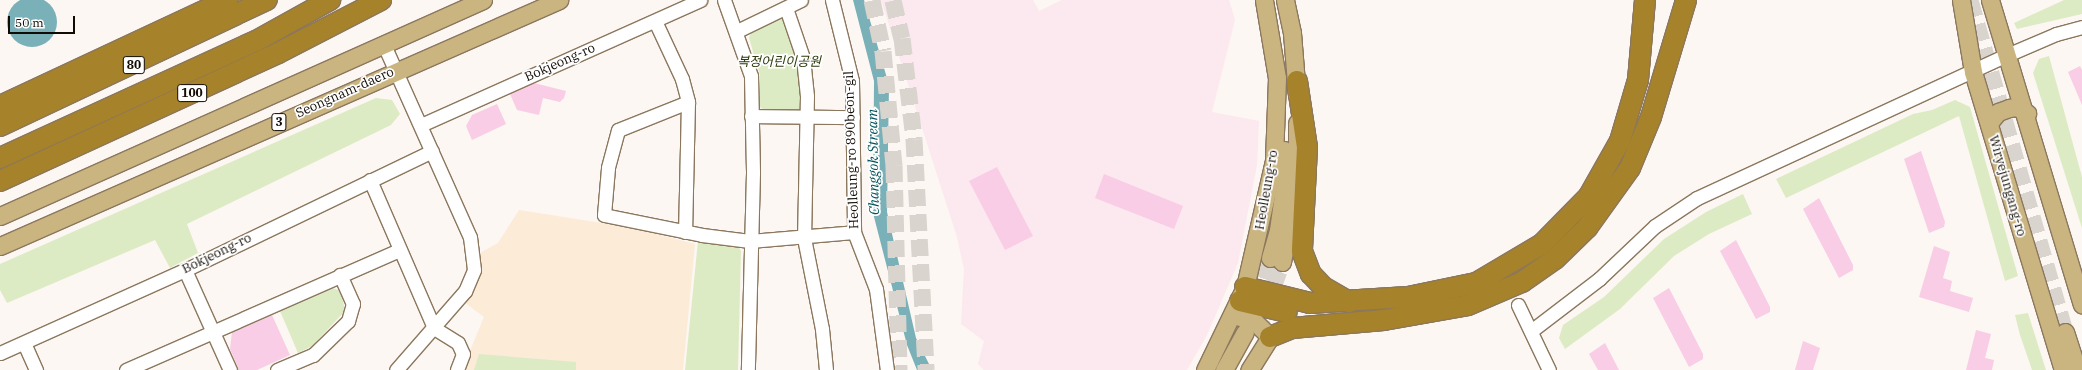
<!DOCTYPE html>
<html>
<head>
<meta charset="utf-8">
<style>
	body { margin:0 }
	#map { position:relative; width:2082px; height:370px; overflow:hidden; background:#fcf7f2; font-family:"IBM Plex Serif","Noto Sans KR",serif }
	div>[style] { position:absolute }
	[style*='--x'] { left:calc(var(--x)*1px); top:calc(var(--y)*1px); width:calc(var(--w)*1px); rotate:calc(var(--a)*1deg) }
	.industrial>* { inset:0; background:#fce8ef }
	.built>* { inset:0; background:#fbebd7 }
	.green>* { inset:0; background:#ddebc4 }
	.water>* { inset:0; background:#7ab0b7 }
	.round { border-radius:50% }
	.building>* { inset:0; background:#f8cde5 }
	.major-tunnel>* { height:17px; margin-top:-8.5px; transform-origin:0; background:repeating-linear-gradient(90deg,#d9d4ce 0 17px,transparent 0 25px) }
	.roads { filter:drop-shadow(1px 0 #8b775e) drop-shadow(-1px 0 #8b775e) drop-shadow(0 1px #8b775e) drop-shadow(0 -1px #8b775e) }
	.minor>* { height:13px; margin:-6.5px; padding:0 6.5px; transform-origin:6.5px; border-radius:6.5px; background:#fff }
	.major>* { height:17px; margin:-8.5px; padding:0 8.5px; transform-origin:8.5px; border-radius:8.5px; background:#cab480 }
	.highway>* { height:20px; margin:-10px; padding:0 10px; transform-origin:10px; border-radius:10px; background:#a6822b }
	span { translate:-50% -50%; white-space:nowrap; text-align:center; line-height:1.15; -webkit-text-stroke:3.5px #fff; paint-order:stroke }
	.shield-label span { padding:1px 3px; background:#fff; border:1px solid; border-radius:3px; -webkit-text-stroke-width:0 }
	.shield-label { font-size:12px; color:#120b04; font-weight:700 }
	.park-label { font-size:13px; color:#2d3a0b; font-style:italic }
	.street-label { font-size:13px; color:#120b04 }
	.water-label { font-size:14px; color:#00535b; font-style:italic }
	.scale { position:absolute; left:8px; top:16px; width:67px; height:18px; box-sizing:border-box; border:2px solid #120b04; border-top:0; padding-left:5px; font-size:12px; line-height:14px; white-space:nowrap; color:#120b04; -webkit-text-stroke:3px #fff; paint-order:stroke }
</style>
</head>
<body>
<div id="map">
	<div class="industrial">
		<div style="clip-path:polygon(881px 0,1033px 0,1039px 11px,1062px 0,1229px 0,1235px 20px,1212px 112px,1259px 121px,1257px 165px,1238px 263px,1207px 335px,1187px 370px,984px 370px,978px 364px,984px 341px,961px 324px,964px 269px,957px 237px)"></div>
	</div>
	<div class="built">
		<div style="clip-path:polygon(519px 210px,633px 228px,695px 244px,683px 370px,462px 370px,484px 317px,464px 302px,481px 268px,478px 254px,498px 243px)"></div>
	</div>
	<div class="green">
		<div style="clip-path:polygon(2064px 0,2082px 0,2082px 14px,2017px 29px,2014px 23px)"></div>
		<div style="clip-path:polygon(779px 15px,786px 19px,800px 58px,804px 109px,797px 116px,769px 114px,760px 107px,760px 75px,749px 38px,752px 29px)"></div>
		<div style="clip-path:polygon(2049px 56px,2082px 177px,2082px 228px,2033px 73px,2039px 59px)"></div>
		<div style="clip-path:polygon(376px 98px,392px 100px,400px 114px,391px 125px,187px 224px,198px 253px,170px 268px,155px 240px,7px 303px,0 290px,0 264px)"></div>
		<div style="clip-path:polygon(1955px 100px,1970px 107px,2018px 276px,2005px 281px,1959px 116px,1786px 198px,1776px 179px,1913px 114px,1932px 110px)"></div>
		<div style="clip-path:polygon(1743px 194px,1752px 214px,1709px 234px,1674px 256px,1620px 309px,1565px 349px,1559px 338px,1563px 325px,1604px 297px,1664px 239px,1706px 212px)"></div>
		<div style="clip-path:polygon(698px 241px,736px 241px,741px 251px,738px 370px,685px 370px)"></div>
		<div style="clip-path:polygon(333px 288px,341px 291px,345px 311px,312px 346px,298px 353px,280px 311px)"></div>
		<div style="clip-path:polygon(2028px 313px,2038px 345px,2046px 370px,2032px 370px,2020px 335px,2015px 315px)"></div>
		<div style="clip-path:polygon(479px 354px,576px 362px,576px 370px,474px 370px)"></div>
	</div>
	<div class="water">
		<div class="round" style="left:7px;top:-3px;width:50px;height:50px"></div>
		<div style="clip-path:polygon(853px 0,864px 0,889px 85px,887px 212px,916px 338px,932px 370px,917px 370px,907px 345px,873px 213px,874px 81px)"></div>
	</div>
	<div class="building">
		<div style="clip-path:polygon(2080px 66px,2082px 70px,2082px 105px,2068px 72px)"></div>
		<div style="clip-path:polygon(534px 83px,566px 91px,564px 98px,560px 102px,543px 98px,539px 115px,517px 110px,510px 94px)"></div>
		<div style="clip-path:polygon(497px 104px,506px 124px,472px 140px,466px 126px,472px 115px)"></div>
		<div style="clip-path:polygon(1921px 151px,1945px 222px,1944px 227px,1929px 233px,1904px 159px)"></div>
		<div style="clip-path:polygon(997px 167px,1033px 236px,1005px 250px,969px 181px)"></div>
		<div style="clip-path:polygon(1104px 174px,1183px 206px,1174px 229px,1095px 198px)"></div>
		<div style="clip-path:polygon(1819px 198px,1853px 265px,1853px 270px,1839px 278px,1803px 209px)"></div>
		<div style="clip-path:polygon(1736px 240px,1770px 307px,1770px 312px,1756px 319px,1720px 251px)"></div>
		<div style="clip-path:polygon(1934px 246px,1950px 252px,1943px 278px,1952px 281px,1950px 291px,1973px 298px,1969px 312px,1919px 297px)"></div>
		<div style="clip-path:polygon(1669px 288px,1703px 354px,1703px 359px,1689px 367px,1653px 298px)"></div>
		<div style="clip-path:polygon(272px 315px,290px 355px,257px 370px,239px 370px,230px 349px,232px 332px)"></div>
		<div style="clip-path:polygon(1976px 330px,1991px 334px,1985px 358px,1994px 360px,1992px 370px,1966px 370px)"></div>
		<div style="clip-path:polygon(1803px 341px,1820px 348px,1813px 370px,1795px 370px)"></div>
		<div style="clip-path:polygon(1605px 343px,1619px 370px,1598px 370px,1589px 354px)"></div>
	</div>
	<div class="major-tunnel">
		<div style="--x:872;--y:0;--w:52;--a:77.8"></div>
		<div style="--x:883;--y:51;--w:115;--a:84.5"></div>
		<div style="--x:894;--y:165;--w:205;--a:88.6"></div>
		<div style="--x:893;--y:0;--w:39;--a:77"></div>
		<div style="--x:902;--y:38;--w:102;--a:83.2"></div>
		<div style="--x:914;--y:139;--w:231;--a:87"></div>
		<div style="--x:1970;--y:0;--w:345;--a:74"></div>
		<div style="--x:1256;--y:302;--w:46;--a:-72.3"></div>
		<div style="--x:1256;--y:334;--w:77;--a:-70.1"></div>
	</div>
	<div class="roads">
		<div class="minor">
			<div style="--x:724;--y:0;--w:81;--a:70.4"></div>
			<div style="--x:751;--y:76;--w:97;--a:88.8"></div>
			<div style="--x:753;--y:173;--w:197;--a:91.5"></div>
			<div style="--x:832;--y:0;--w:83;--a:76.1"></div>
			<div style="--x:852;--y:81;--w:151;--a:89.2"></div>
			<div style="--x:854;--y:232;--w:61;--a:68.9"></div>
			<div style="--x:876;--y:289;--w:82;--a:82.3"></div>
			<div style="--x:786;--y:8;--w:53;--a:71.2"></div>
			<div style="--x:803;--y:58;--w:38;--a:84"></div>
			<div style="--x:807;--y:96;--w:142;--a:91.2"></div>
			<div style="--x:804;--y:238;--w:93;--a:78.8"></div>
			<div style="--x:822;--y:329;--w:41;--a:84.4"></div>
			<div style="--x:655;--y:21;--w:64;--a:65"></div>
			<div style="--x:682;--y:79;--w:24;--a:75"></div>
			<div style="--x:688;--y:102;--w:130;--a:91.3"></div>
			<div style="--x:737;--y:31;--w:71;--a:-25.8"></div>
			<div style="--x:384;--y:45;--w:210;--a:65.9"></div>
			<div style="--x:470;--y:237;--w:33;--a:83"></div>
			<div style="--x:474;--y:270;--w:23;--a:113"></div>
			<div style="--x:465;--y:291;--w:105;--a:131.1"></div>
			<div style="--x:688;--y:102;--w:75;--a:158.2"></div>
			<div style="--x:618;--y:130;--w:39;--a:105"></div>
			<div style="--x:608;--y:168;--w:47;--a:94.9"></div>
			<div style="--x:604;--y:215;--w:100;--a:11.5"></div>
			<div style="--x:702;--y:235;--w:48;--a:7.1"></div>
			<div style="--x:750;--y:241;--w:104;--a:-4.9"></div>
			<div style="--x:751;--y:116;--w:102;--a:0.6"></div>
			<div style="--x:421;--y:125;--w:306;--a:-24.1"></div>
			<div style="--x:370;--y:180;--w:161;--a:66.6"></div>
			<div style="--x:434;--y:328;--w:28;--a:32"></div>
			<div style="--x:458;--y:343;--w:12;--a:66"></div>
			<div style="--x:463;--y:354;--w:17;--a:111"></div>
			<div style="--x:185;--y:270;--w:110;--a:65.8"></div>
			<div style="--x:1518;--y:305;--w:72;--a:64.5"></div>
			<div style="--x:1531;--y:331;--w:86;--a:-37.4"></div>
			<div style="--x:1599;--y:279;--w:77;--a:-43.4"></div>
			<div style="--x:1655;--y:226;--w:50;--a:-33.7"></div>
			<div style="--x:1697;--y:198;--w:341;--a:-24.8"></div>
			<div style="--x:2007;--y:55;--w:53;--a:-23.2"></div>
			<div style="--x:2056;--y:34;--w:27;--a:-15"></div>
			<div style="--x:24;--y:343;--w:30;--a:66"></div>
			<div style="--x:0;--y:353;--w:203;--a:-24.2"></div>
			<div style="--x:185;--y:270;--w:274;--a:-25.7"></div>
			<div style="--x:126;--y:370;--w:299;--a:-23.7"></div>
			<div style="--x:277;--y:370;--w:39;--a:-23"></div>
			<div style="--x:313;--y:355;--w:49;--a:-44.2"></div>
			<div style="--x:348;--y:321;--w:18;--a:-74"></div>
			<div style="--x:353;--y:304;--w:32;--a:-114"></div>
		</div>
		<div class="major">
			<div style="--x:1285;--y:0;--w:34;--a:78"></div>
			<div style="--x:1292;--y:33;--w:62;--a:85.4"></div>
			<div style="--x:1961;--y:0;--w:73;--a:80.5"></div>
			<div style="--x:1973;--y:72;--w:311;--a:73.2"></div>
			<div style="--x:1990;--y:0;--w:318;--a:73.2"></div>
			<div style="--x:1989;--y:123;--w:14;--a:-51"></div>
			<div style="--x:1998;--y:112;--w:12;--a:-20"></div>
			<div style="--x:2009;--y:108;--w:8;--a:-7"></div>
			<div style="--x:2017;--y:107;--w:12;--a:31"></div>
			<div style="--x:0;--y:216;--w:529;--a:-24.09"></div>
			<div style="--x:0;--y:246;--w:611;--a:-23.75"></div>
			<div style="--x:1270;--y:258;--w:29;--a:-74"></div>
			<div style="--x:1278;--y:230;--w:42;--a:-81.9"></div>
			<div style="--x:1284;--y:188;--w:38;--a:-90"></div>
			<div style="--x:1282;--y:262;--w:85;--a:-79.9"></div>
			<div style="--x:1297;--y:178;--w:55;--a:-90"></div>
			<div style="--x:1234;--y:315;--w:22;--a:18"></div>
			<div style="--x:1255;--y:322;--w:21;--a:45"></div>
			<div style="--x:1270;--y:337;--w:39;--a:122"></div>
			<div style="--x:2065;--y:332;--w:40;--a:72"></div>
			<div style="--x:1205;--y:370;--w:92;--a:-64.3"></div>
			<div style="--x:1245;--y:287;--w:130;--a:-77.1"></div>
			<div style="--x:1274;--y:160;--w:82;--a:-87.9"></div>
			<div style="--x:1277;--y:78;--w:79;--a:-99.5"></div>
			<div style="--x:1224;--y:370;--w:43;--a:-61.1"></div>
		</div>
		<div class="highway">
			<div style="--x:1297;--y:81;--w:67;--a:81.4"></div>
			<div style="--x:1307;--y:147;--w:104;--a:92.8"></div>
			<div style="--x:1302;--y:251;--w:25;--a:69"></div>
			<div style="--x:1311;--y:274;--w:18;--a:47"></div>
			<div style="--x:1323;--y:287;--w:30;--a:30"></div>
			<div style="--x:0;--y:106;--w:251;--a:-25"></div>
			<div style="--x:0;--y:126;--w:295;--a:-25.3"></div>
			<div style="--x:0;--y:158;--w:281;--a:-24.6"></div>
			<div style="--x:256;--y:41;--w:85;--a:-29"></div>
			<div style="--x:0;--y:181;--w:306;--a:-24.7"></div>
			<div style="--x:278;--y:53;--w:116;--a:-27.2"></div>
			<div style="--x:1245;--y:287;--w:67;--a:13.8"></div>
			<div style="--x:1310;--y:303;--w:98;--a:-3.5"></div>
			<div style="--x:1408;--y:297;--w:69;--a:-11.6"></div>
			<div style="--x:1476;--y:283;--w:77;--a:-30.6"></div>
			<div style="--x:1542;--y:244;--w:67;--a:-45.6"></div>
			<div style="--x:1589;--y:196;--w:63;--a:-60.6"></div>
			<div style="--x:1620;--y:141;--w:64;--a:-73.6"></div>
			<div style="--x:1638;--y:80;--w:80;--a:-85"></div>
			<div style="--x:1240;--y:301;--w:48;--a:13.2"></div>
			<div style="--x:1270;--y:337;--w:24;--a:-22"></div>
			<div style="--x:1292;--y:328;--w:92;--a:-5"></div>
			<div style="--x:1384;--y:320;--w:85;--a:-10.1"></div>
			<div style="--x:1468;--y:305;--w:59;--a:-23.1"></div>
			<div style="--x:1522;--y:282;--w:40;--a:-34.9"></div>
			<div style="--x:1555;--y:259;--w:45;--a:-44.1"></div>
			<div style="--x:1587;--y:228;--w:74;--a:-54.4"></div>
			<div style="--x:1630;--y:168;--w:55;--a:-67.6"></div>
			<div style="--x:1651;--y:117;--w:122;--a:-73.3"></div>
		</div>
	</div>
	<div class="shield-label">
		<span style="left:134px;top:65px">80</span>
		<span style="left:192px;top:93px">100</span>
		<span style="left:279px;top:122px">3</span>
	</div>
	<div class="park-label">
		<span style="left:779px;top:62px">복정어린이공원</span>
	</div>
	<div class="street-label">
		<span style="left:560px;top:63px;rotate:-24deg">Bokjeong-ro</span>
		<span style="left:345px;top:93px;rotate:-24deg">Seongnam-daero</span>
		<span style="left:852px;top:150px;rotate:-92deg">Heolleung-ro 890beon-gil</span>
		<span style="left:2007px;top:186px;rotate:74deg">Wiryejungang-ro</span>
		<span style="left:1267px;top:190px;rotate:-80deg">Heolleung-ro</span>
		<span style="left:217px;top:254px;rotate:-26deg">Bokjeong-ro</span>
	</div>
	<div class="water-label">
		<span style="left:873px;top:162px;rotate:-91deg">Changgok Stream</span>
	</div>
	<div class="scale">50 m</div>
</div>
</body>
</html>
